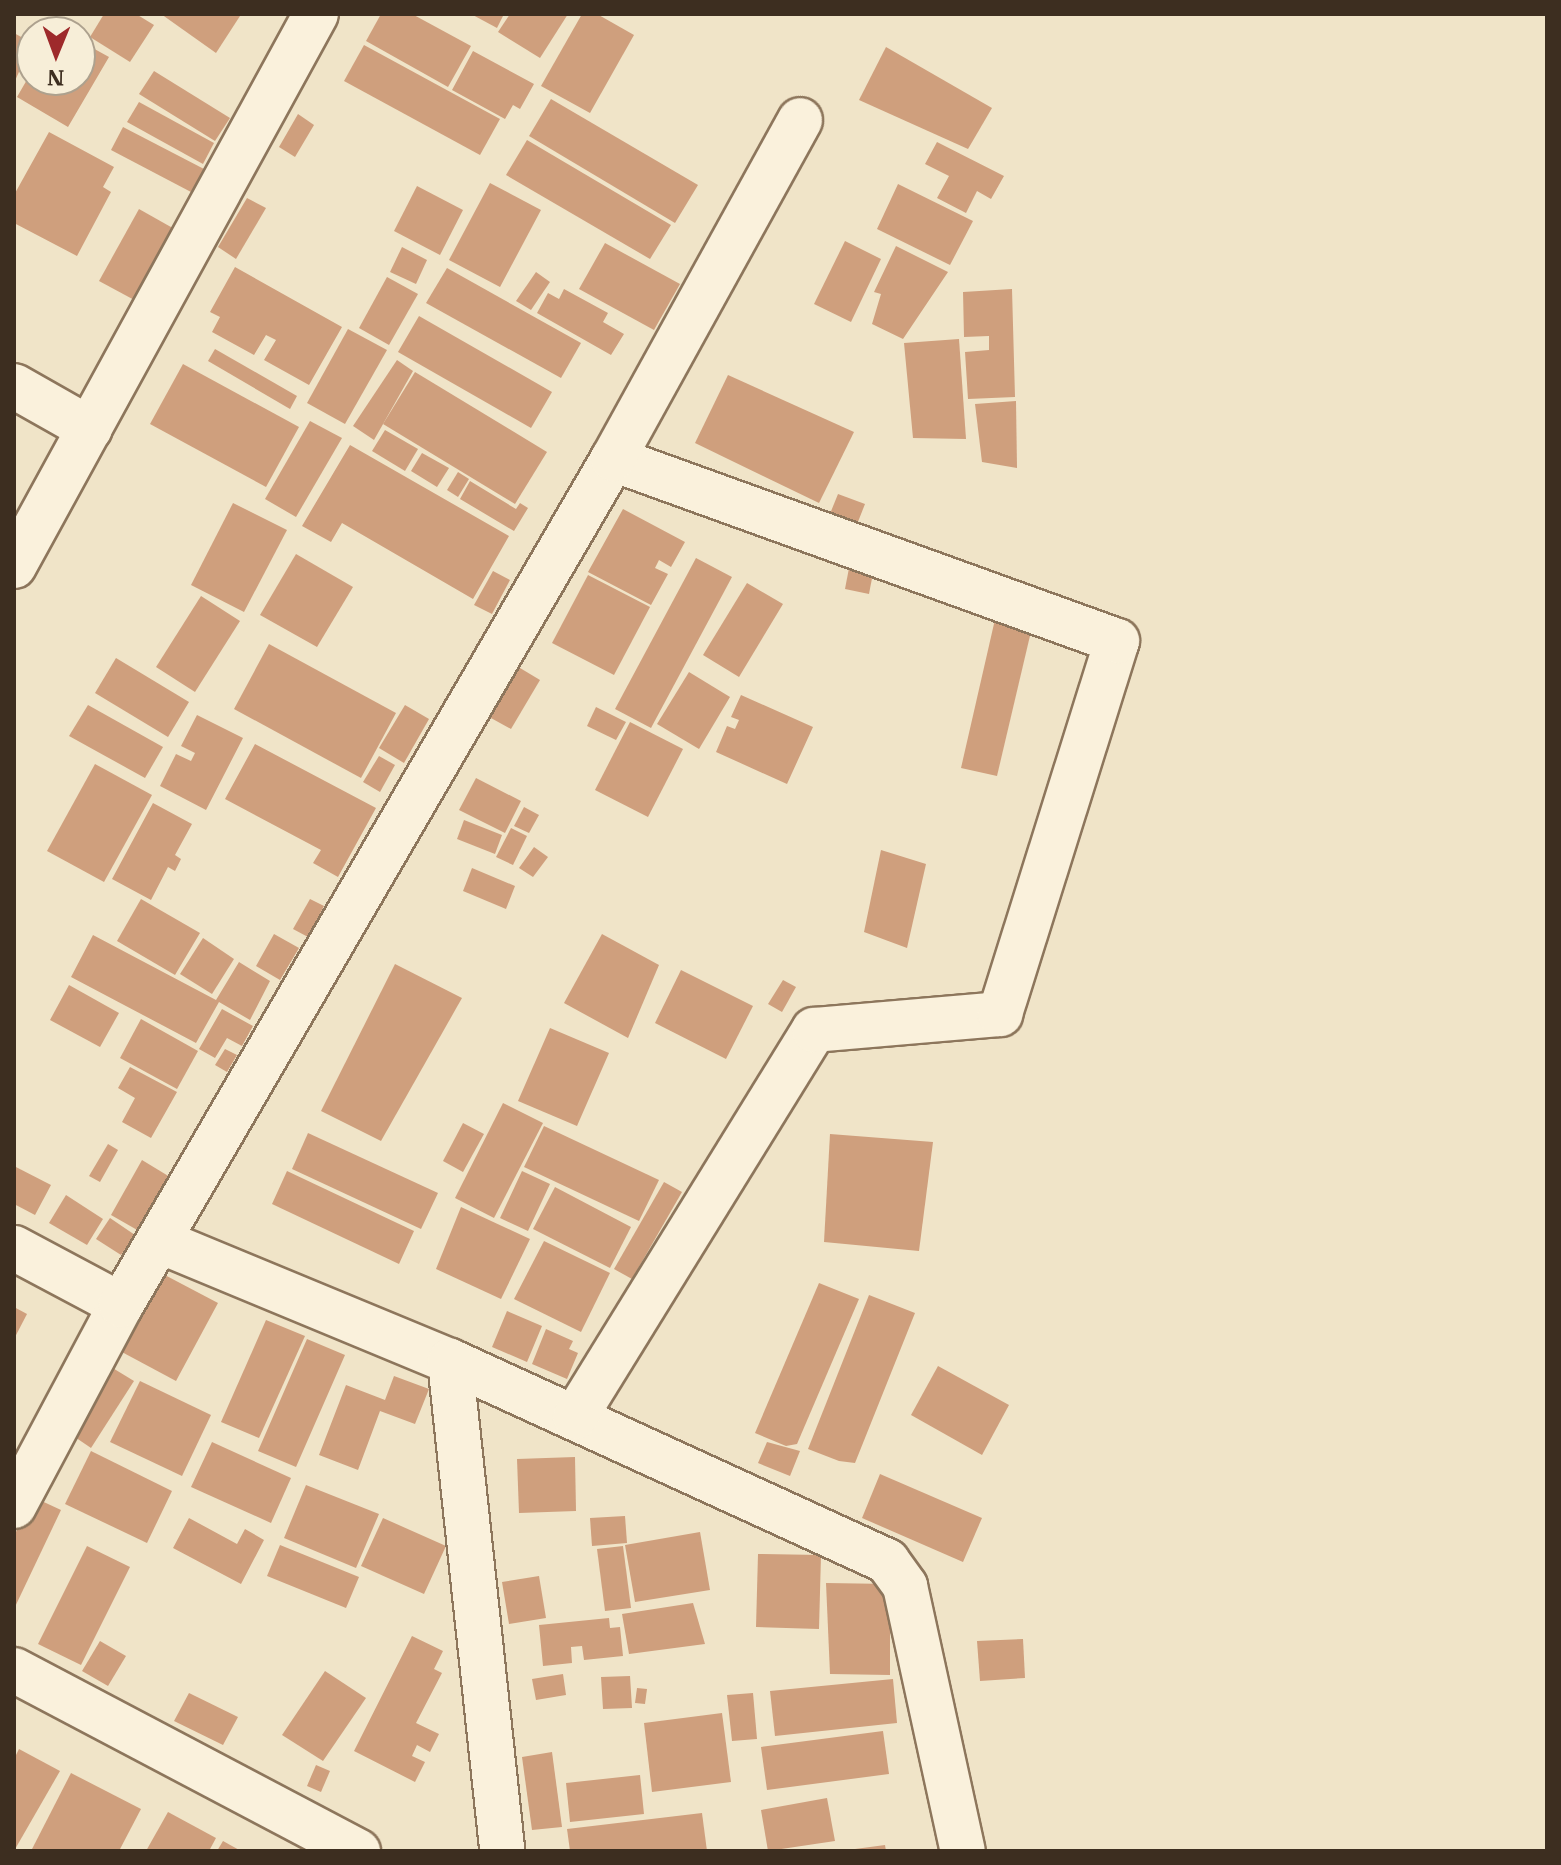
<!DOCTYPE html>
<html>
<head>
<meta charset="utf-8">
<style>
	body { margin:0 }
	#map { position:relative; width:1561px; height:1865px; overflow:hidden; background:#f0e4c8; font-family:"IBM Plex Serif",serif }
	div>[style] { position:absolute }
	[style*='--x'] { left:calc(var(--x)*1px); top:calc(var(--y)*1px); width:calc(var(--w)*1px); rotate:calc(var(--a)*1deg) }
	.building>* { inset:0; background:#cf9f7d }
	.roads { filter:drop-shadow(2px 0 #8d765c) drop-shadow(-2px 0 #8d765c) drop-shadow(0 2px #8d765c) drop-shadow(0 -2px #8d765c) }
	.minor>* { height:44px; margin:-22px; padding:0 22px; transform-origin:22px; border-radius:22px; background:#faf1dc }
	span { translate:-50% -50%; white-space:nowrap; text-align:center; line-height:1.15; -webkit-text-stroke:8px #f7eed8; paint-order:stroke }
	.frame { position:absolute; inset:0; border:16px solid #3d2e20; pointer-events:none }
	.north { position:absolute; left:16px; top:16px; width:80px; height:80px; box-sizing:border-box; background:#f7eed8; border:2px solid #ada18e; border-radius:50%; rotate:181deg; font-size:22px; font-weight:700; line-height:32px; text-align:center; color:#3d2e20 }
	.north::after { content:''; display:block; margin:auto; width:28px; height:36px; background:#9e2a2b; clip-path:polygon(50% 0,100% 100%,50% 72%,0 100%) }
</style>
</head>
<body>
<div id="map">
	<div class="building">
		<div style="clip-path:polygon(104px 14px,136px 14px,154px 25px,130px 62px,90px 37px)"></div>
		<div style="clip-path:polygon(161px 14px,236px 14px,240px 16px,216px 53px)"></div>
		<div style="clip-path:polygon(381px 14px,412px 14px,471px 46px,448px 87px,366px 41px)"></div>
		<div style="clip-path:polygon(471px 14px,504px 14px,497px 28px)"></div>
		<div style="clip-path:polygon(510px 14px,568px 14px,540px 58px,498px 32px)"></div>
		<div style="clip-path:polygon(582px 14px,597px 14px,634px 35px,590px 113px,541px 86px)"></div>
		<div style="clip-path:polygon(14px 33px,32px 43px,14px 83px)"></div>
		<div style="clip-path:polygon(80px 41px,109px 57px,68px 127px,17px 97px,32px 71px,32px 80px,80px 80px)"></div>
		<div style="clip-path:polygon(364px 45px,500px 119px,480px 155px,344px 81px)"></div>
		<div style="clip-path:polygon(886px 47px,992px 108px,968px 149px,859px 100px)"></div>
		<div style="clip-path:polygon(473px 51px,534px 84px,520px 109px,513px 105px,505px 119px,452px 90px)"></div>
		<div style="clip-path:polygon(154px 71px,230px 118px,215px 141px,139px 94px)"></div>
		<div style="clip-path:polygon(551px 99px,698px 185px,675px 223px,529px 136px)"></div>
		<div style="clip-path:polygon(139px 102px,214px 143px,203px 164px,127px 122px)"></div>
		<div style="clip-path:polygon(298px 114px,314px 125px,295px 157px,279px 147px)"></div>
		<div style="clip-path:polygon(123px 127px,204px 169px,191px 192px,111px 150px)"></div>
		<div style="clip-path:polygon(49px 132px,114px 167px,103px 187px,111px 192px,77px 256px,14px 223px,14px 195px)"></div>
		<div style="clip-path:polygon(527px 140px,671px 225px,650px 259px,506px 175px)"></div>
		<div style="clip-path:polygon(937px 142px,1004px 176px,991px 199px,977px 191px,966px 213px,937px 198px,949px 176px,925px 164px)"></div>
		<div style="clip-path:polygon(490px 183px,541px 210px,500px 287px,449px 260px)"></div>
		<div style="clip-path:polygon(898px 184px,973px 221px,950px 265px,877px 229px)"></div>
		<div style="clip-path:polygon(417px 186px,463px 210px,440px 255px,394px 231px)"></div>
		<div style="clip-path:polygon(247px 198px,266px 208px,236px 259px,218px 247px)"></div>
		<div style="clip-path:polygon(139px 209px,178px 231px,138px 302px,99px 281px)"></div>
		<div style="clip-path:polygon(845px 241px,881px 259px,851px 322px,814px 304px)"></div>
		<div style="clip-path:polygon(605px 243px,680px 284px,654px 330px,579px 289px)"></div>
		<div style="clip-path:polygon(896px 246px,948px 272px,903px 339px,872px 324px,881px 294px,874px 292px)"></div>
		<div style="clip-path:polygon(402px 247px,427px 260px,416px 284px,390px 272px)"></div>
		<div style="clip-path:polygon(235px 267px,342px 327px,309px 385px,264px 360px,276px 340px,266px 335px,254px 355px,212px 332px,220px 317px,210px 312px)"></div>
		<div style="clip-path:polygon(447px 268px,581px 343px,561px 378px,426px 303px)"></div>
		<div style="clip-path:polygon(536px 272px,550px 282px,531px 310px,516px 301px)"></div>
		<div style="clip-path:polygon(387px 277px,418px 294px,389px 345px,359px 328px)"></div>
		<div style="clip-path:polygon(564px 289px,608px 313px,603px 322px,624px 334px,611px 355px,537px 313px,548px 293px,559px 299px)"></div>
		<div style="clip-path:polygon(1012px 289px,1015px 397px,968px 399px,965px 352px,989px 350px,989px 336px,964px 337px,963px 292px)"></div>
		<div style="clip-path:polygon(419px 316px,552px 392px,531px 428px,398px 352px)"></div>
		<div style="clip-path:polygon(348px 329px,387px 350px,345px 424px,307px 403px)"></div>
		<div style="clip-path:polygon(959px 339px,966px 439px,913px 438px,904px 343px)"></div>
		<div style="clip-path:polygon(215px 349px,297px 396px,290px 409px,208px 361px)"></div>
		<div style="clip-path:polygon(397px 360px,413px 371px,374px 440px,353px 426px)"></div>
		<div style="clip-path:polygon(183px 364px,299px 427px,266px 487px,150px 424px)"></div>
		<div style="clip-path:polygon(415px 372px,547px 452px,515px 504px,383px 424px)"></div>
		<div style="clip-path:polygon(728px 375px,854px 432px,819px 503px,695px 443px)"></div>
		<div style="clip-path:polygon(1016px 401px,1017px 468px,982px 462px,975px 404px)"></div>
		<div style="clip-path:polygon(310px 421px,342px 438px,296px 517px,265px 499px)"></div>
		<div style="clip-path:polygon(385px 430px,418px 449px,405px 471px,372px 451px)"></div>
		<div style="clip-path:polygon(350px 445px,509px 536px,473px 599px,342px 523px,331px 542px,302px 526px)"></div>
		<div style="clip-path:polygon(422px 453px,449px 468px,437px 487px,411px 471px)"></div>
		<div style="clip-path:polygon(458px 472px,469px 479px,458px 497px,447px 490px)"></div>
		<div style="clip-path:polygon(470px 481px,516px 509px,520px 503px,528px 508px,514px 531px,460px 499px)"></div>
		<div style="clip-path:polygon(838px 494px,865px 504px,852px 537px,825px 526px)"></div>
		<div style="clip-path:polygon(233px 503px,287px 530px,244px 612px,191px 585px)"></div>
		<div style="clip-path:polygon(623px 509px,685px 542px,671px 567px,659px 560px,655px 568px,668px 574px,651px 605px,588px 572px)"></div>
		<div style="clip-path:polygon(296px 554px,353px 587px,317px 647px,260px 615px)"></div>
		<div style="clip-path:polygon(696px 558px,732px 577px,651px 728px,615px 709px)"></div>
		<div style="clip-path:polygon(849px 568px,873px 573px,869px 594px,845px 589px)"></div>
		<div style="clip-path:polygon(493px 571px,510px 580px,492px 614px,474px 605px)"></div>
		<div style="clip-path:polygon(588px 575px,650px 607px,614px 675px,552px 643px)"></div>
		<div style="clip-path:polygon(747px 583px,783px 604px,739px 677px,703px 655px)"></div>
		<div style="clip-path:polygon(201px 596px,240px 621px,195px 692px,156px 667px)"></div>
		<div style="clip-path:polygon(996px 615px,1033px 623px,997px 776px,961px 768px)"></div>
		<div style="clip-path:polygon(269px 644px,396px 713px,361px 778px,234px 709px)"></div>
		<div style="clip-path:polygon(116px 658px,189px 702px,168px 737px,95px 693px)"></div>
		<div style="clip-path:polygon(510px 662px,540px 680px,511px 729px,480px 712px)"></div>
		<div style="clip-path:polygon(689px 672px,730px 697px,699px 749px,657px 724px)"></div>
		<div style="clip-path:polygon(741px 695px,813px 727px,787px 784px,716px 752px,727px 726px,735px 729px,739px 720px,731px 717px)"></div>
		<div style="clip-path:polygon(88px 705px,163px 747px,145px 778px,69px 736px)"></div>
		<div style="clip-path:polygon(405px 705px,429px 719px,404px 763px,379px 748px)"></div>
		<div style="clip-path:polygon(596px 707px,626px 722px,616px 740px,587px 726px)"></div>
		<div style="clip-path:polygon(197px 715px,243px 738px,206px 810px,160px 786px,176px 754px,191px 761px,195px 753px,181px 746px)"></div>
		<div style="clip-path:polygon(630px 722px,683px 749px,648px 817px,595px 790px)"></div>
		<div style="clip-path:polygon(255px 744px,376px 808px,338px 877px,313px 863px,321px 850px,225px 799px)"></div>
		<div style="clip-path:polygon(379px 756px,395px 765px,380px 792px,363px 782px)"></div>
		<div style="clip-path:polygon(95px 764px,152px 795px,104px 882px,47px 851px)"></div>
		<div style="clip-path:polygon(476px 778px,521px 801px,505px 833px,459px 810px)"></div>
		<div style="clip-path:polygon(153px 803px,192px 824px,175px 855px,181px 859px,175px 871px,168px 867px,151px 900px,112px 879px)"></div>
		<div style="clip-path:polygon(524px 807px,539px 815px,529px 833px,514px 826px)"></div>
		<div style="clip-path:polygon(464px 820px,502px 835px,495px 854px,457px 839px)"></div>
		<div style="clip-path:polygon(511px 828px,527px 836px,513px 865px,496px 857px)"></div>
		<div style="clip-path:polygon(534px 847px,548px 857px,533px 877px,519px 868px)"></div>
		<div style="clip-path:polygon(881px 850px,926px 864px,907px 948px,864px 932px)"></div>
		<div style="clip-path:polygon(472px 868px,515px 886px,506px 909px,463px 891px)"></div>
		<div style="clip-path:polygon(141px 899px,200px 933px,175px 975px,117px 941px)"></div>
		<div style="clip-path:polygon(310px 899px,324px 906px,308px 937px,293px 929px)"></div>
		<div style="clip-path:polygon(274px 934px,299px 948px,280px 980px,256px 966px)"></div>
		<div style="clip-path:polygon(602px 934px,659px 965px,628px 1038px,564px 1003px)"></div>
		<div style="clip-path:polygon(93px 935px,216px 1000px,239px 962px,270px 981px,250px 1020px,219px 1002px,196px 1043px,71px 977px)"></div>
		<div style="clip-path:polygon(203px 938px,234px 959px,212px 994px,180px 974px)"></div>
		<div style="clip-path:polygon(395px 964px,462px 998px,381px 1141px,321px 1111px)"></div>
		<div style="clip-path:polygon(681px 970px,753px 1006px,726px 1059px,655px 1023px)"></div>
		<div style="clip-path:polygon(783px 980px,796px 987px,782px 1012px,768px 1004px)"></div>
		<div style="clip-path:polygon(69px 985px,119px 1013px,100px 1047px,50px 1020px)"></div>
		<div style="clip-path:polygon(222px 1009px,253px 1026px,242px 1046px,227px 1038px,215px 1058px,199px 1049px)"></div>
		<div style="clip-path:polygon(141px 1019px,198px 1051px,177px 1089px,120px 1058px)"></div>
		<div style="clip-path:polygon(550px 1028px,609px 1053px,577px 1126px,518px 1101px)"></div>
		<div style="clip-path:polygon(225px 1049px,237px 1055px,227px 1072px,215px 1065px)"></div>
		<div style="clip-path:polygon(130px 1067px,177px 1092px,151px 1138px,122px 1122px,135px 1098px,118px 1088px)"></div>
		<div style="clip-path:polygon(503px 1103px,543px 1123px,494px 1218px,455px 1198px)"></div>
		<div style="clip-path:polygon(463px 1123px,484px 1134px,463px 1172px,443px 1161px)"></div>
		<div style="clip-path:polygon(544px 1126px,659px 1180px,639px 1221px,524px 1167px)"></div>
		<div style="clip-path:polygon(308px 1133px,438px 1193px,421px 1229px,292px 1169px)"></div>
		<div style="clip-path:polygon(830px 1134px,933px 1142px,919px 1251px,824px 1242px)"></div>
		<div style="clip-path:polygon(108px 1144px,118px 1150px,100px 1182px,89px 1176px)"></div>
		<div style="clip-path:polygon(142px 1160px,170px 1177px,139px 1231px,111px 1215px)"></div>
		<div style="clip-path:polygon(14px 1166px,51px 1185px,35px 1215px,14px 1204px)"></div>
		<div style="clip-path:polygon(287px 1171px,414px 1231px,399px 1264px,272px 1204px)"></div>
		<div style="clip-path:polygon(522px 1171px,550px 1184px,528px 1231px,500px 1218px)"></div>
		<div style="clip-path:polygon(664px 1182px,682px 1192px,632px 1279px,614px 1269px)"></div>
		<div style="clip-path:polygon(555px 1187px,631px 1227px,610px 1268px,533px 1229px)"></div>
		<div style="clip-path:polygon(66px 1195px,103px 1219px,87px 1245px,49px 1223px)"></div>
		<div style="clip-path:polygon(461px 1207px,530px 1239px,501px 1299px,436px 1269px)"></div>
		<div style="clip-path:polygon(110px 1218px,135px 1235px,121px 1255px,96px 1239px)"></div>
		<div style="clip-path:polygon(544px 1241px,610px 1273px,581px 1332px,514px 1299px)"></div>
		<div style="clip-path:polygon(161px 1273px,218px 1303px,176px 1381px,120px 1351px)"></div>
		<div style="clip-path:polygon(819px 1283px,859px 1299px,797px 1444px,786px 1446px,755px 1433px)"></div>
		<div style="clip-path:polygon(869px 1295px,915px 1313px,855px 1463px,839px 1461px,808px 1449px)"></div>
		<div style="clip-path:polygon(14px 1307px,27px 1314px,14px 1339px)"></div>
		<div style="clip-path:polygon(507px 1311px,542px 1326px,527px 1362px,492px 1347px)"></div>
		<div style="clip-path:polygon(266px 1320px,305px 1336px,259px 1438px,221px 1422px)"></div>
		<div style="clip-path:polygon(546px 1329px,573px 1341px,569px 1349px,578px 1353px,567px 1379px,532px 1364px)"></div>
		<div style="clip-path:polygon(307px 1339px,345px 1355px,296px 1467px,258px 1451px)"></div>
		<div style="clip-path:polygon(938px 1366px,1009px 1405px,982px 1455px,911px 1415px)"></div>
		<div style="clip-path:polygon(111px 1367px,134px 1381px,91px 1448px,69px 1433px)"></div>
		<div style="clip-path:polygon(394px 1376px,429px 1389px,415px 1424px,380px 1411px,358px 1470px,319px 1455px,346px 1385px,385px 1400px)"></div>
		<div style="clip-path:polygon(140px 1381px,211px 1415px,182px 1476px,110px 1442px)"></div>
		<div style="clip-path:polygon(212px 1442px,291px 1478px,271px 1523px,191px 1487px)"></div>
		<div style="clip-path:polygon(767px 1442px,800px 1451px,790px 1476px,758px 1463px)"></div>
		<div style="clip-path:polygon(91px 1451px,172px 1491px,147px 1543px,65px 1504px)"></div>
		<div style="clip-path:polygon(575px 1457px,576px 1511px,519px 1513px,517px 1459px)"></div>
		<div style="clip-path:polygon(880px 1474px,982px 1518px,963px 1562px,862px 1518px)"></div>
		<div style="clip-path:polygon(306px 1485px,379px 1514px,356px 1568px,284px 1538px)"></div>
		<div style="clip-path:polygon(33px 1497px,61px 1510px,14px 1609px,14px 1536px)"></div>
		<div style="clip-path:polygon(625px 1516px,627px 1543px,592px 1546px,590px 1518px)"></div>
		<div style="clip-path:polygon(189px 1518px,237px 1544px,245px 1529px,264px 1540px,241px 1584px,173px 1548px)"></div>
		<div style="clip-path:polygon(383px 1518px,446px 1546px,424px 1594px,361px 1566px)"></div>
		<div style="clip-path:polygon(700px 1532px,710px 1590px,635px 1602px,625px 1545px)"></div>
		<div style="clip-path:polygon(280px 1545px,359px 1577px,346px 1608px,267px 1576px)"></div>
		<div style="clip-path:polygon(87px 1546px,130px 1567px,81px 1665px,38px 1644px)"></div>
		<div style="clip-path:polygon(623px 1546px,631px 1608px,605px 1611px,597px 1549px)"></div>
		<div style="clip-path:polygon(758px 1554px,821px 1555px,819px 1629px,756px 1627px)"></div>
		<div style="clip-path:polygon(539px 1576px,546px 1618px,509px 1624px,502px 1582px)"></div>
		<div style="clip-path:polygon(826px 1583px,890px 1584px,890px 1675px,830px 1674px)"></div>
		<div style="clip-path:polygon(693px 1603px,705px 1644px,629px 1654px,622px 1614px)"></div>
		<div style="clip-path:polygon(609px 1618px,610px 1628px,620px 1627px,623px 1656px,584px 1660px,582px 1646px,571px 1647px,572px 1663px,543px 1666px,539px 1625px)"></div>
		<div style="clip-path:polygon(412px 1636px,443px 1651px,434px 1669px,442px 1673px,416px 1723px,439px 1734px,430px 1752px,417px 1745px,412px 1756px,425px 1762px,415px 1782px,354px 1751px)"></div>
		<div style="clip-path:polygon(1023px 1639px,1025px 1678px,980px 1681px,977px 1641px)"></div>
		<div style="clip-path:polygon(100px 1641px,126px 1656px,108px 1686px,82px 1671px)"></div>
		<div style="clip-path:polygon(325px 1671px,366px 1698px,323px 1761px,282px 1735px)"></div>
		<div style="clip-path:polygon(563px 1674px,566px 1695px,536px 1700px,532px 1679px)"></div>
		<div style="clip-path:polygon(630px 1676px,632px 1708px,603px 1709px,601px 1677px)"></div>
		<div style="clip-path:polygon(893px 1679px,897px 1723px,775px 1736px,770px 1691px)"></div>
		<div style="clip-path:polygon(637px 1688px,647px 1689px,645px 1704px,635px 1703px)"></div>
		<div style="clip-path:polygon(189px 1693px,238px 1717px,223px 1745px,174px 1721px)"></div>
		<div style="clip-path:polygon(753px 1693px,757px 1739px,732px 1741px,727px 1695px)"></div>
		<div style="clip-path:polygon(722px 1713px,731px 1782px,652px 1792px,644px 1723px)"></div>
		<div style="clip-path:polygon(883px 1731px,889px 1774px,767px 1790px,761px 1747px)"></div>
		<div style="clip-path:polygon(19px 1749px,60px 1771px,14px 1851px,14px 1759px)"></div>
		<div style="clip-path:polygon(552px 1752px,562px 1827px,532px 1830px,522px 1757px)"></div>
		<div style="clip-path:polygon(316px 1765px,330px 1771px,321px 1792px,307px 1786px)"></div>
		<div style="clip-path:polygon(71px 1773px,141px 1809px,119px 1851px,31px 1851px)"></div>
		<div style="clip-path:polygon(640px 1775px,644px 1814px,570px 1822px,566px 1783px)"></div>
		<div style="clip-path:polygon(827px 1798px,835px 1841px,768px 1851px,761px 1810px)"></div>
		<div style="clip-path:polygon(168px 1812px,216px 1838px,209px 1851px,146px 1851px)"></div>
		<div style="clip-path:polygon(702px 1813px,707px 1851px,570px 1851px,567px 1829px)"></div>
		<div style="clip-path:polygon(223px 1841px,241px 1851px,217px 1851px)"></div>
		<div style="clip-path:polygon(885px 1845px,886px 1851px,856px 1851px,855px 1849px)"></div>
	</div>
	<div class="roads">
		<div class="minor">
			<div style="--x:14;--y:386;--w:87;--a:29.5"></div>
			<div style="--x:14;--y:566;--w:629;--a:-61.32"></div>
			<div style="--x:162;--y:1242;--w:312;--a:22.5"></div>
			<div style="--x:450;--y:1361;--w:481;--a:24.6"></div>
			<div style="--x:887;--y:1561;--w:31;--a:54"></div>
			<div style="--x:905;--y:1586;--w:271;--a:77.7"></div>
			<div style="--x:14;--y:1248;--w:121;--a:28"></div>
			<div style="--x:450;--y:1361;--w:493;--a:83.9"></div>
			<div style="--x:575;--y:1417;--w:455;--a:-58.3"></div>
			<div style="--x:814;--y:1030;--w:187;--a:-4.9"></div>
			<div style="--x:1000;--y:1014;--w:391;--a:-72.6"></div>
			<div style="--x:1117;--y:641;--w:536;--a:-160.14"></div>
			<div style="--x:14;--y:1506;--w:228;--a:-62"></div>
			<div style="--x:121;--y:1305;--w:979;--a:-59.82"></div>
			<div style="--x:613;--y:459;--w:387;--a:-61.1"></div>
			<div style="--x:14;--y:1670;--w:389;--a:27.8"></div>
		</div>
	</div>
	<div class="frame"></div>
	<div class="north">N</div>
</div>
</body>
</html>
